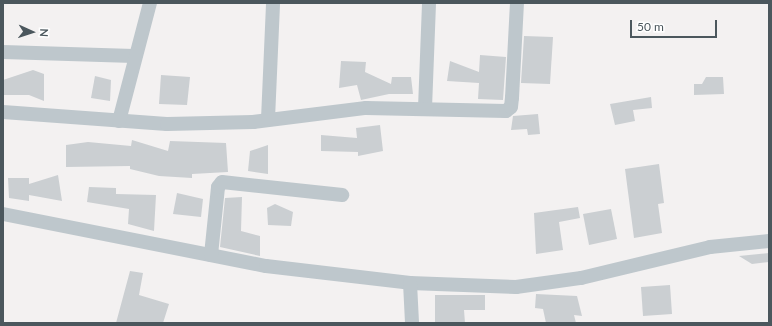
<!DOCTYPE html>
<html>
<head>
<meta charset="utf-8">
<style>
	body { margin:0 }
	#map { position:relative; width:772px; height:326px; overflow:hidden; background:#f3f1f1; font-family:Lato,sans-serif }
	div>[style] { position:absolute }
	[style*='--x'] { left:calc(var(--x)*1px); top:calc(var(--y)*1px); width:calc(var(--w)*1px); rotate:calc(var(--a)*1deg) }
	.building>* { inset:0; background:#cbcfd2 }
	.street>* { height:14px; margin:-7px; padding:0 7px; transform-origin:7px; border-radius:7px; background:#bec7cc }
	span { translate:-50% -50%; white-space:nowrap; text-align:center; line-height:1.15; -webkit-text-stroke:4px #fff; paint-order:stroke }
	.frame { position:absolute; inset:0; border:4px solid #4b575d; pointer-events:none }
	.north { position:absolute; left:12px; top:12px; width:40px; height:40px; -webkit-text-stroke:3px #fff; paint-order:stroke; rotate:93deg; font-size:11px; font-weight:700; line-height:16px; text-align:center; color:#4b575d }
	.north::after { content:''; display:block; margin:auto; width:14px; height:18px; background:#4b575d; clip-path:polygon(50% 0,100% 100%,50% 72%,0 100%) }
	.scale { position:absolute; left:630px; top:20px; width:87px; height:18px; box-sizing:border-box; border:2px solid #4b575d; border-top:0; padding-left:5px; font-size:12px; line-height:14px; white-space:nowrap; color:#4b575d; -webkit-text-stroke:3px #fff; paint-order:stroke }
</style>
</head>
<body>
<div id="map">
	<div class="building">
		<div style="clip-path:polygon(524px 36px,553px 37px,550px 84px,521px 83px)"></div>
		<div style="clip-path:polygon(480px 55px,506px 57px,503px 100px,478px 99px,479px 83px,447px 81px,450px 61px,479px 72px)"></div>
		<div style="clip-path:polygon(341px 61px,366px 62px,365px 72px,391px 84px,392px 77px,411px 77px,413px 94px,389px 94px,361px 100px,357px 85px,339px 88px)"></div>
		<div style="clip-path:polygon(33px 70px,44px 74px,44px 101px,29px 95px,3px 95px,3px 80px)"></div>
		<div style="clip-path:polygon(161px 75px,190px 77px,187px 105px,159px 104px)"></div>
		<div style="clip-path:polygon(95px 76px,111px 80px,110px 101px,91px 98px)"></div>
		<div style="clip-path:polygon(706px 77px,723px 77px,724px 94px,694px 95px,694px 84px,702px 84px)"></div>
		<div style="clip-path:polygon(651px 97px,652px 108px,633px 110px,635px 121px,615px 125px,610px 104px)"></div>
		<div style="clip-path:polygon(538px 114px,540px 134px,528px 135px,527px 129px,511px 130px,513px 116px)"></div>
		<div style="clip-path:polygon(380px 125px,383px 151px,358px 156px,358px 152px,321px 151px,321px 135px,357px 138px,356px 128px)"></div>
		<div style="clip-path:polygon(132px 140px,168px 151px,170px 141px,226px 143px,228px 172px,192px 174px,192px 178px,159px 176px,130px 169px,130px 166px,66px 167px,66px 145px,88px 142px,131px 146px)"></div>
		<div style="clip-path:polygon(268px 145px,268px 174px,248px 171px,250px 151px)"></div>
		<div style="clip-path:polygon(659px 164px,664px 203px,658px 204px,662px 233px,634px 238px,625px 169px)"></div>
		<div style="clip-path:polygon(58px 175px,62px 201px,29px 195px,29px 201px,9px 198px,8px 178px,29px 178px,29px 184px)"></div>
		<div style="clip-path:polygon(89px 187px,116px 188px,116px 194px,156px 195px,154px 231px,128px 224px,129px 209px,87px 202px)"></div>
		<div style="clip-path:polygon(177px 193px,203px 199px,201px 217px,173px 214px)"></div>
		<div style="clip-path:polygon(242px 197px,241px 231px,260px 236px,260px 256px,220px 247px,225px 198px)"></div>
		<div style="clip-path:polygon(275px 204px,293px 212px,291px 226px,268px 225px,267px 208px)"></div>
		<div style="clip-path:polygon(578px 207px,580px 218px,559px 222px,563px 250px,536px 254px,534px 213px)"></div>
		<div style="clip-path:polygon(611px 209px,617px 239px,589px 245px,583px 214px)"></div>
		<div style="clip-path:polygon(769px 253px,769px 262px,752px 264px,739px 256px)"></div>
		<div style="clip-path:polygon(130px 271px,143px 273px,139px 295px,169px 304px,163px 323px,116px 323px)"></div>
		<div style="clip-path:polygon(670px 285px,672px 314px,643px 316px,641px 287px)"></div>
		<div style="clip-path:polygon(536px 294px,577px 296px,582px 316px,574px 315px,576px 323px,546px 323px,543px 309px,535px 308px)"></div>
		<div style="clip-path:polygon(435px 295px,485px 295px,485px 310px,464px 310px,465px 323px,435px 323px)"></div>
	</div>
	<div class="street">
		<div style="--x:3;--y:52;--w:131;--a:1.7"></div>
		<div style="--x:425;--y:108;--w:105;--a:-87.8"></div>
		<div style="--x:3;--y:112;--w:164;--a:4.2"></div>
		<div style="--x:167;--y:124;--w:86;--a:-1.3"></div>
		<div style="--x:253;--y:122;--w:114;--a:-7.1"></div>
		<div style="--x:366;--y:108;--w:140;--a:1.2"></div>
		<div style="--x:506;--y:111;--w:6;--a:-39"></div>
		<div style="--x:511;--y:107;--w:9;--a:-84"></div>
		<div style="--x:512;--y:98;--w:95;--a:-87"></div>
		<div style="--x:268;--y:119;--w:116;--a:-87.5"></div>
		<div style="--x:119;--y:121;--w:122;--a:-75.3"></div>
		<div style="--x:3;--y:214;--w:268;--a:11.2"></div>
		<div style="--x:266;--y:266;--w:145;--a:6.7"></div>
		<div style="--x:410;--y:283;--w:106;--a:2.2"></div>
		<div style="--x:516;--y:287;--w:66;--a:-7.9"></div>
		<div style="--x:581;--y:278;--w:133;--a:-13.5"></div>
		<div style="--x:710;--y:247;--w:59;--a:-5.8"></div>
		<div style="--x:211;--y:255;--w:68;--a:-84.1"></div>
		<div style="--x:218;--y:187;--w:6;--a:-51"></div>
		<div style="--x:222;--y:182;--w:121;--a:6.2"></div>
		<div style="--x:410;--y:283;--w:40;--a:87.1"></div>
	</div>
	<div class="frame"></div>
	<div class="north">N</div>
	<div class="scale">50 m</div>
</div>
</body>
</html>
